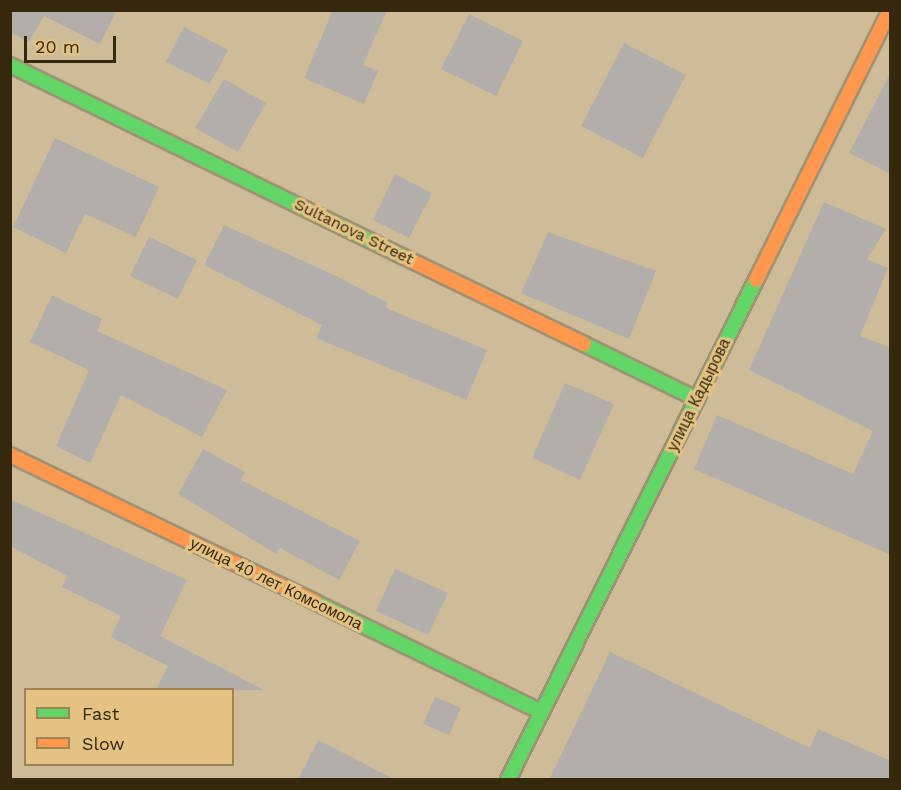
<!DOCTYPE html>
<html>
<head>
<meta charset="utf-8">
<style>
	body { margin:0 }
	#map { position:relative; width:901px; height:790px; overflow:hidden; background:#cebb98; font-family:"Work Sans",sans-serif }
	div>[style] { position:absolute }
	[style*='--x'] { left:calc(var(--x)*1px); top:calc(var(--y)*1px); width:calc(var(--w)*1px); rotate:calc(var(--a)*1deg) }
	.building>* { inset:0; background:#b2afaa }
	.roads { filter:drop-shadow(2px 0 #9f9175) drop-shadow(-2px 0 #9f9175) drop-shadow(0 2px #9f9175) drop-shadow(0 -2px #9f9175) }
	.fast>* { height:14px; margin:-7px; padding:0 7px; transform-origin:7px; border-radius:7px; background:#63d668 }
	.slow>* { height:14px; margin:-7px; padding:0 7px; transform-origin:7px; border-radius:7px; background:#ff974d }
	span { translate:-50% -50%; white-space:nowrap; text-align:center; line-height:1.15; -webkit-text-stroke:6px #e4c282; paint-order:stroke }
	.street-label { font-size:16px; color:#35280d }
	.frame { position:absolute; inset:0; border:12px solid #35280d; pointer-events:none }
	.legend { position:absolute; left:24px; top:688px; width:210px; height:78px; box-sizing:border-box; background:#e4c282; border:2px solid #9e8453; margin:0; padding:8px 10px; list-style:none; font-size:18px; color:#35280d }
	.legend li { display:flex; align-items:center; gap:12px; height:30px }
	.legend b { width:30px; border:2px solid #9e8453 }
	.scale { position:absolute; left:24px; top:36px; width:92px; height:27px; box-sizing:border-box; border:3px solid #35280d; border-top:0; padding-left:8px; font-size:18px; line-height:21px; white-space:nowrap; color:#35280d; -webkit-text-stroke:4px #e4c282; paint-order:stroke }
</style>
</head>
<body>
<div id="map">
	<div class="building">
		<div style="clip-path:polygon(10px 10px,117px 10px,100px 44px,44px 16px,29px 42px,10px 32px)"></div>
		<div style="clip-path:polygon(333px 10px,387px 10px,363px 65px,378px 71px,364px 104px,304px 78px)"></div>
		<div style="clip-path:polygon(469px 14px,523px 41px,496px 96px,441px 69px)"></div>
		<div style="clip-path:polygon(184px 27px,228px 50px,210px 84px,166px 62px)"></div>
		<div style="clip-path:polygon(624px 43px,686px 75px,643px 158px,581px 126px)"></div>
		<div style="clip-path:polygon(891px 72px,891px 174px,849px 153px)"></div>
		<div style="clip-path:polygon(224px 79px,266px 103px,238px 152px,195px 128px)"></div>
		<div style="clip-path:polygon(55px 138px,159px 187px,136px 237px,85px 214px,66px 253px,13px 227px)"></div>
		<div style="clip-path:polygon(395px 174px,432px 193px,409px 238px,373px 220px)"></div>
		<div style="clip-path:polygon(824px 202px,886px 229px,867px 259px,888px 268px,860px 336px,891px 348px,891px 555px,694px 469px,717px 415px,853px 474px,873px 431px,749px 370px)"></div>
		<div style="clip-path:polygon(224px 225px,336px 276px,388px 303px,386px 308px,487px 350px,466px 400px,316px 338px,322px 325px,204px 265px)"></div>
		<div style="clip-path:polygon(548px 232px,656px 271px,629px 339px,521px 293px)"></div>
		<div style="clip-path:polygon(149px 237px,197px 260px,178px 299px,130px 276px)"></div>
		<div style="clip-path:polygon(52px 295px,102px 319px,97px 331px,227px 390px,202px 437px,121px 395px,90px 463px,56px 446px,89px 370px,30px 342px)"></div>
		<div style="clip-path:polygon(565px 383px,614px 404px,580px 480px,532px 458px)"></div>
		<div style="clip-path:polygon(203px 449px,245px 472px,241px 480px,360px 541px,339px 580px,280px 548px,276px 554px,178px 494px)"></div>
		<div style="clip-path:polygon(10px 499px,187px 580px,160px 636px,264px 690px,156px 690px,168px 666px,111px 637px,121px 616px,62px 587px,67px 576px,10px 546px)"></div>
		<div style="clip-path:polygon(395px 569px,448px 593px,428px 635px,376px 611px)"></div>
		<div style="clip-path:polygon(610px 652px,810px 748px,818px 729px,891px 761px,891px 780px,549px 780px)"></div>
		<div style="clip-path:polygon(435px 697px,461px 708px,449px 735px,423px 724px)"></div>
		<div style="clip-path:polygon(318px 740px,396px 780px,298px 780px)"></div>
	</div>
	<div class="roads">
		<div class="fast">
			<div style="--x:10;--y:65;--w:438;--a:26"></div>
			<div style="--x:584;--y:344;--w:126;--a:26"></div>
			<div style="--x:315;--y:602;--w:252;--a:25.9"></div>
			<div style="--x:508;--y:780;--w:558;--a:-63.62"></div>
		</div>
		<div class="slow">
			<div style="--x:404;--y:257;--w:200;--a:25.8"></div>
			<div style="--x:756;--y:280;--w:301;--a:-63.6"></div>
			<div style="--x:10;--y:455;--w:339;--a:25.7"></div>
		</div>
	</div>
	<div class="street-label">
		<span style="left:354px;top:232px;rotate:26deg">Sultanova Street</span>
		<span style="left:699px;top:395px;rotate:-64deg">улица Кадырова</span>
		<span style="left:276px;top:584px;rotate:26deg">улица 40 лет Комсомола</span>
	</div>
	<div class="frame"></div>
	<ul class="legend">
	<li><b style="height:8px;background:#63d668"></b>Fast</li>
	<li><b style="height:8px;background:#ff974d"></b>Slow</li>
	</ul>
	<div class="scale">20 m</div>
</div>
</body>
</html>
